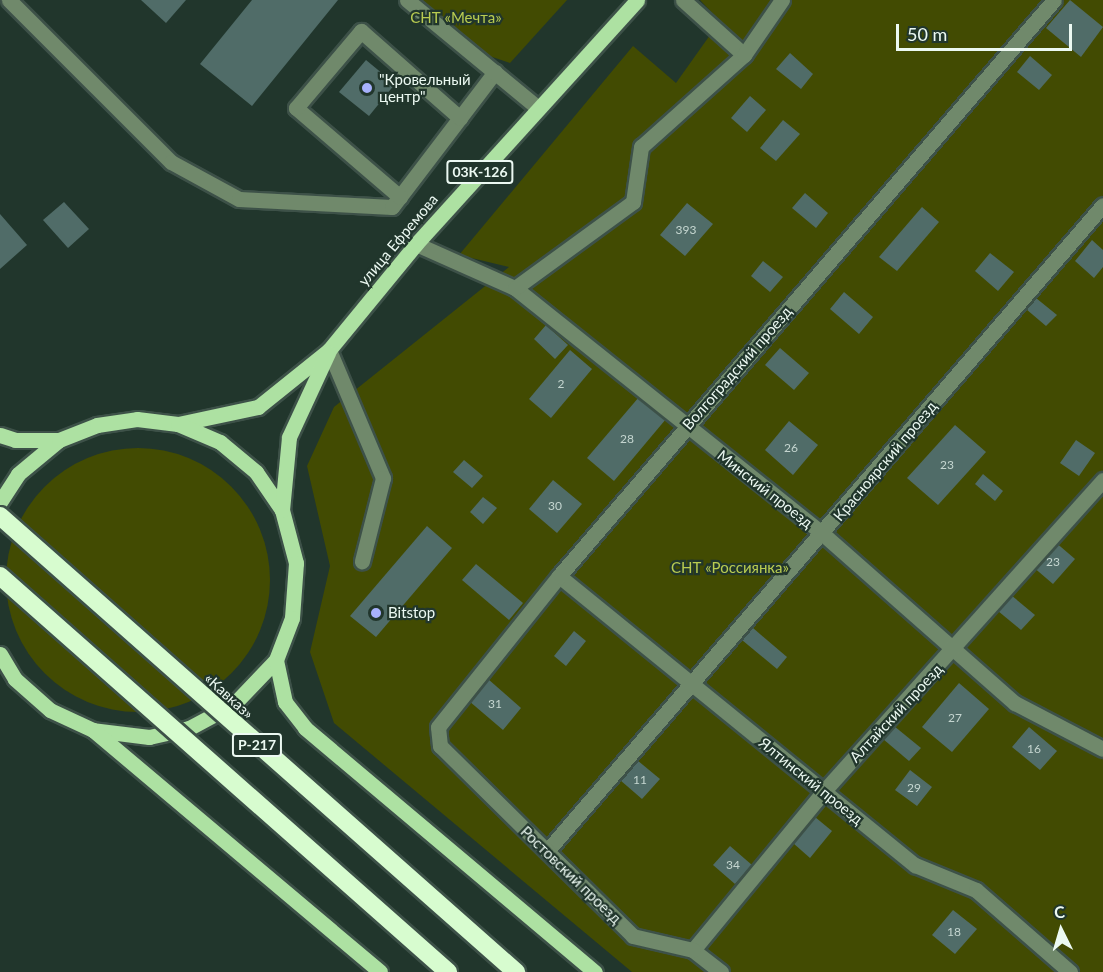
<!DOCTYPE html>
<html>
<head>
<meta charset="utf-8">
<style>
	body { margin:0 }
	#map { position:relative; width:1103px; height:972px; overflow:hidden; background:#21362c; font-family:Lato,sans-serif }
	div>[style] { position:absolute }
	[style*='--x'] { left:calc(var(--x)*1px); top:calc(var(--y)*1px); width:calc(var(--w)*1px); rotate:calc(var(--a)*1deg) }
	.green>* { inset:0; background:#424b02 }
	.round { border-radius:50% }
	.building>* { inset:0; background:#506c68 }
	.roads { filter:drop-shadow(2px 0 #3d5148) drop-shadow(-2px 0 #3d5148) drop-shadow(0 2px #3d5148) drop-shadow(0 -2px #3d5148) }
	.minor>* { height:15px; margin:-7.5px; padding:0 7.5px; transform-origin:7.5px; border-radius:7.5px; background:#70896b }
	.major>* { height:15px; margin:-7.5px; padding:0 7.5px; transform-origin:7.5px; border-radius:7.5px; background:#ade1a2 }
	.bridges { filter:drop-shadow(2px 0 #3d5148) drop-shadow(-2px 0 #3d5148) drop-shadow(0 2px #3d5148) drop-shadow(0 -2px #3d5148) }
	.highway-bridge>* { height:18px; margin:-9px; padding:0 9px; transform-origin:9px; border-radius:9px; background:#d7fccf }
	.dots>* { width:16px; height:16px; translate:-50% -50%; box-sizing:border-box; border:3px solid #21362c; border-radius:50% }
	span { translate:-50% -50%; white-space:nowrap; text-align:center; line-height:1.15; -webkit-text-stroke:4.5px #21362c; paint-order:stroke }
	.number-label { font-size:12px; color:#c5d6d0 }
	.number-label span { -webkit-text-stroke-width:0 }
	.shield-label span { padding:2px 4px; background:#21362c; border:2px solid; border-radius:4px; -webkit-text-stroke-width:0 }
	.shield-label { font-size:14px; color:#ecf9f2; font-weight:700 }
	.park-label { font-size:15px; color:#b9cc51 }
	.poi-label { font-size:15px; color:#ecf9f2 }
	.left { translate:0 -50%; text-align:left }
	.street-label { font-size:15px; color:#ecf9f2 }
	.north { position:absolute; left:1031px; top:900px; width:60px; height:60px; -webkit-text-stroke:4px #21362c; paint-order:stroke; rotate:355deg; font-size:16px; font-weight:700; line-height:24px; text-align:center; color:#ecf9f2 }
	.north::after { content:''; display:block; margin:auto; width:21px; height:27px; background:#ecf9f2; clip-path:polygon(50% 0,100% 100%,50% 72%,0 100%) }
	.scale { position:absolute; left:896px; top:24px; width:176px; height:27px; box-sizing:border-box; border:3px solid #ecf9f2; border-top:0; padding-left:8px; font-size:18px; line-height:21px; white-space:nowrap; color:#ecf9f2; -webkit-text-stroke:4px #21362c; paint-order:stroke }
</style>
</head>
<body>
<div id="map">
	<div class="green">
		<div style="clip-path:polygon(407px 0,567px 0,510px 63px,457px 45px)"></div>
		<div style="clip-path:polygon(700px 0,1103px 0,1103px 972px,632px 972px,334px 723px,310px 652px,330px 566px,307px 466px,334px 407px,509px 267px,459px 255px,633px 46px,676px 83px,720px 21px)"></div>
		<div class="round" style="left:6px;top:448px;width:264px;height:264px"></div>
	</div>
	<div class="building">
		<div style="clip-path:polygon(141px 0,186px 0,166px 23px)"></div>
		<div style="clip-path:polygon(252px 0,338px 0,252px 106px,200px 64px)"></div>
		<div style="clip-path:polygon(1070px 0,1103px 27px,1081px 57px,1046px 28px)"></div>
		<div style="clip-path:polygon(790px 53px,813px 74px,801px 89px,776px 69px)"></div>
		<div style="clip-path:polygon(1030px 56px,1052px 75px,1039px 90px,1017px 72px)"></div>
		<div style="clip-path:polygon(366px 60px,395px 84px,369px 116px,339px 92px)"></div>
		<div style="clip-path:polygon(750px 96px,766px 110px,747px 132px,731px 118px)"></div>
		<div style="clip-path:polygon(783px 120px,800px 134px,776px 161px,760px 148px)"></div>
		<div style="clip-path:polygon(805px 193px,828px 213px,816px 228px,792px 208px)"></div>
		<div style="clip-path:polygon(64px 202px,89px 229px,68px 248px,43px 220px)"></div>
		<div style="clip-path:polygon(687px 203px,713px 224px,685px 256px,660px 235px)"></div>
		<div style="clip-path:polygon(922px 207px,939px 222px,897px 271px,879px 257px)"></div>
		<div style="clip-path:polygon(0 214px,27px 245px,0 269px)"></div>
		<div style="clip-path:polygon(1092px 240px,1103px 250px,1103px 267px,1094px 278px,1075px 261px)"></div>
		<div style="clip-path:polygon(990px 253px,1014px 272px,998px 291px,975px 271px)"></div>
		<div style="clip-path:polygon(763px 261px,783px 277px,770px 292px,751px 276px)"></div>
		<div style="clip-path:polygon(844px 292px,873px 317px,859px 334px,830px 309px)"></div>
		<div style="clip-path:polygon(1036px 298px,1057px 315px,1046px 326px,1026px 309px)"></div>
		<div style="clip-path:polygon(546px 325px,568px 345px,555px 359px,534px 339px)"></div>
		<div style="clip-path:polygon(780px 348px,809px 373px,794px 390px,765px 365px)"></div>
		<div style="clip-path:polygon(570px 350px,592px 369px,551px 418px,529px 399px)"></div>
		<div style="clip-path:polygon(639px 397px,666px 419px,614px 481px,587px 458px)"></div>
		<div style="clip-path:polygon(789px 421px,818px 445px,793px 475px,765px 450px)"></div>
		<div style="clip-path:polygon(955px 425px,986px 452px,938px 505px,907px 478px)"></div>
		<div style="clip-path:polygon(1076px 440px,1095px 453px,1079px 476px,1060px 463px)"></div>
		<div style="clip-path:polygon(464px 460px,483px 476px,472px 488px,453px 472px)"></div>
		<div style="clip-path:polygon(983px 474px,1003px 491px,995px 501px,975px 484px)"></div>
		<div style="clip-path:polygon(553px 480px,582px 504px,557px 533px,529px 509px)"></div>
		<div style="clip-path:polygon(483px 497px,497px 508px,483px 524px,470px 512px)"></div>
		<div style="clip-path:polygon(427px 526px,452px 548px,376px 637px,350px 616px)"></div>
		<div style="clip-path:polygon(1054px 541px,1075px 559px,1053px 584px,1032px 566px)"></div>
		<div style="clip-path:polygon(476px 564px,523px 603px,509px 620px,462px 580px)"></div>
		<div style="clip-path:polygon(1011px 595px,1035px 615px,1021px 630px,998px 611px)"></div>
		<div style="clip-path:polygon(753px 628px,787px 657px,777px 669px,742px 640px)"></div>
		<div style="clip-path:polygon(574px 631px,586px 641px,566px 666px,554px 656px)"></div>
		<div style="clip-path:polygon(488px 679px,521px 708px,503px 730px,469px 701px)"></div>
		<div style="clip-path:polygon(959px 683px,989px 709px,952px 752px,922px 727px)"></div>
		<div style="clip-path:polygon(894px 726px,921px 748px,909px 761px,883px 739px)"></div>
		<div style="clip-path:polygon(1029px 727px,1057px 751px,1040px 770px,1012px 747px)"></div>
		<div style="clip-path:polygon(637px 760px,660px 779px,642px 799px,620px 780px)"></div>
		<div style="clip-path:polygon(910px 770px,932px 787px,917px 806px,895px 790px)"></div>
		<div style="clip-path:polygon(815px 817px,832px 831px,810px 858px,793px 843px)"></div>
		<div style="clip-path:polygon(730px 846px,752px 865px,735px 884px,713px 865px)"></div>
		<div style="clip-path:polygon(953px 910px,977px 929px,955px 954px,932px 935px)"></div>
	</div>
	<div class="roads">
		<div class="minor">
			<div style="--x:9;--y:0;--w:229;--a:45"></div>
			<div style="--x:171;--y:162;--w:77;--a:28.6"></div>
			<div style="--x:239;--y:199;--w:153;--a:3"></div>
			<div style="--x:392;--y:207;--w:170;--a:-52.7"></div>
			<div style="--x:407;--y:0;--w:168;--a:39.5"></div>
			<div style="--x:683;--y:0;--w:82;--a:42"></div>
			<div style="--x:400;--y:197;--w:137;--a:-139.4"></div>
			<div style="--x:296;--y:108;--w:101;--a:-49.8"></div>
			<div style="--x:361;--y:31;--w:132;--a:41.3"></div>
			<div style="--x:416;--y:244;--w:108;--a:24"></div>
			<div style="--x:515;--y:288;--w:394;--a:38.6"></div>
			<div style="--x:823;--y:534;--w:256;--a:41.4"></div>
			<div style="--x:1015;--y:703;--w:99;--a:27.6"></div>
			<div style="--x:515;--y:288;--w:146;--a:-36.1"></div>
			<div style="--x:633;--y:202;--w:56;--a:-81.7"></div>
			<div style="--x:641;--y:147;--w:138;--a:-41.8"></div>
			<div style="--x:744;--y:55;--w:67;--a:-55.4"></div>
			<div style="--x:329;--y:350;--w:139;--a:67.1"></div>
			<div style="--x:383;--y:478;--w:86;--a:104.2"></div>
			<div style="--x:559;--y:576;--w:459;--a:39.1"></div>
			<div style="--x:915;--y:865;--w:66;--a:22.3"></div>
			<div style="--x:976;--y:890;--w:125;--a:41.1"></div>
			<div style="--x:547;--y:851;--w:852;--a:-49.28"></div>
			<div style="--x:693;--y:950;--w:206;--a:-50.5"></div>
			<div style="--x:824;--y:791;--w:418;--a:-48.1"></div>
			<div style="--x:721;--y:972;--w:36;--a:-142"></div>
			<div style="--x:693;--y:950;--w:62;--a:-166.9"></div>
			<div style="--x:633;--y:936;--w:271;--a:-135.4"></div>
			<div style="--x:440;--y:746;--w:19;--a:-96"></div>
			<div style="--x:438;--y:727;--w:193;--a:-51.3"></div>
			<div style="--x:559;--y:576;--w:759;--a:-49.33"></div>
		</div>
		<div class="major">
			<div style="--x:178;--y:424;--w:82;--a:-12"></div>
			<div style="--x:258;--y:407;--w:91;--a:-38.8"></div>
			<div style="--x:329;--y:350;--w:137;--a:-50.6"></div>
			<div style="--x:416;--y:244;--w:329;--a:-47.8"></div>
			<div style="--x:0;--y:435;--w:16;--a:18"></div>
			<div style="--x:15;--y:440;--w:44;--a:0"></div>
			<div style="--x:0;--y:502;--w:33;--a:-57"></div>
			<div style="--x:18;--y:474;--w:53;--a:-39.7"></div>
			<div style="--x:59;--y:440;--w:41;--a:-21.5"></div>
			<div style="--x:97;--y:425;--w:40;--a:-8.5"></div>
			<div style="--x:137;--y:419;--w:41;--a:7"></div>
			<div style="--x:178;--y:424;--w:46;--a:23.2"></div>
			<div style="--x:220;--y:442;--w:47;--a:39.8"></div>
			<div style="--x:256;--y:472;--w:46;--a:55.6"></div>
			<div style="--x:282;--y:510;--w:55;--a:75.2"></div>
			<div style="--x:296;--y:563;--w:55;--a:94.2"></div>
			<div style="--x:292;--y:618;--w:45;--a:110.9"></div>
			<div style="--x:276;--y:660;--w:61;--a:133.7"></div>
			<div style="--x:234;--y:704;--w:51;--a:151.9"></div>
			<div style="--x:189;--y:728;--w:41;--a:167.3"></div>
			<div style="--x:149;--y:737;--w:56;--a:-172.9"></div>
			<div style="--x:93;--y:730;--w:47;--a:-155.1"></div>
			<div style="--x:50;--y:710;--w:47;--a:-138.5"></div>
			<div style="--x:15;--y:679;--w:29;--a:-121"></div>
			<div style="--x:282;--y:510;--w:73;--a:-84.5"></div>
			<div style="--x:289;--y:437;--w:93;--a:-65.1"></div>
			<div style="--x:276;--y:660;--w:43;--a:77.9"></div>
			<div style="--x:285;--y:702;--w:33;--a:52"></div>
			<div style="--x:305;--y:728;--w:379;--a:40.1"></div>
			<div style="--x:93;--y:730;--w:375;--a:40.1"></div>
		</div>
	</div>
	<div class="bridges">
		<div class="highway-bridge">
			<div style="--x:0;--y:516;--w:689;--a:41.47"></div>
			<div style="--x:0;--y:576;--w:598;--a:41.47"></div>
		</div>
	</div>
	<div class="dots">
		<div style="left:367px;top:88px;background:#a7b1fc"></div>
		<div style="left:376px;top:613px;background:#a7b1fc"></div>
	</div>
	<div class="number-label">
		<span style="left:686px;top:230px">393</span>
		<span style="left:561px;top:384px">2</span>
		<span style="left:627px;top:439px">28</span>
		<span style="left:791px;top:448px">26</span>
		<span style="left:947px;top:465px">23</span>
		<span style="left:555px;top:506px">30</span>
		<span style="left:1053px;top:562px">23</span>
		<span style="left:495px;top:704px">31</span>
		<span style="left:955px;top:718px">27</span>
		<span style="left:1034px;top:749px">16</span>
		<span style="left:640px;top:780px">11</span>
		<span style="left:914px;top:788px">29</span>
		<span style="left:733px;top:865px">34</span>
		<span style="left:954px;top:932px">18</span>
	</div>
	<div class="shield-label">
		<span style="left:480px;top:172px">03К-126</span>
		<span style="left:257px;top:745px">Р-217</span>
	</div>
	<div class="park-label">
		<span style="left:456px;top:18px">СНТ «Мечта»</span>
		<span style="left:730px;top:568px">СНТ «Россиянка»</span>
	</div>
	<div class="poi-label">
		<span class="left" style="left:379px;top:88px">"Кровельный<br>центр"</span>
		<span class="left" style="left:388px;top:613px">Bitstop</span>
	</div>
	<div class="street-label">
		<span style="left:398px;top:240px;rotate:-50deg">улица Ефремова</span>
		<span style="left:737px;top:368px;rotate:-49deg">Волгоградский проезд</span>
		<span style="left:885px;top:461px;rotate:-50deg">Красноярский проезд</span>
		<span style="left:765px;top:489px;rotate:38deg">Минский проезд</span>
		<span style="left:229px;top:696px;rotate:42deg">«Кавказ»</span>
		<span style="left:896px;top:713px;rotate:-47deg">Алтайский проезд</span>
		<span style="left:811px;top:781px;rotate:39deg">Ялтинский проезд</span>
		<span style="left:571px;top:875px;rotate:44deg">Ростовский проезд</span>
	</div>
	<div class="north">С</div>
	<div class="scale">50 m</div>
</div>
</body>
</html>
